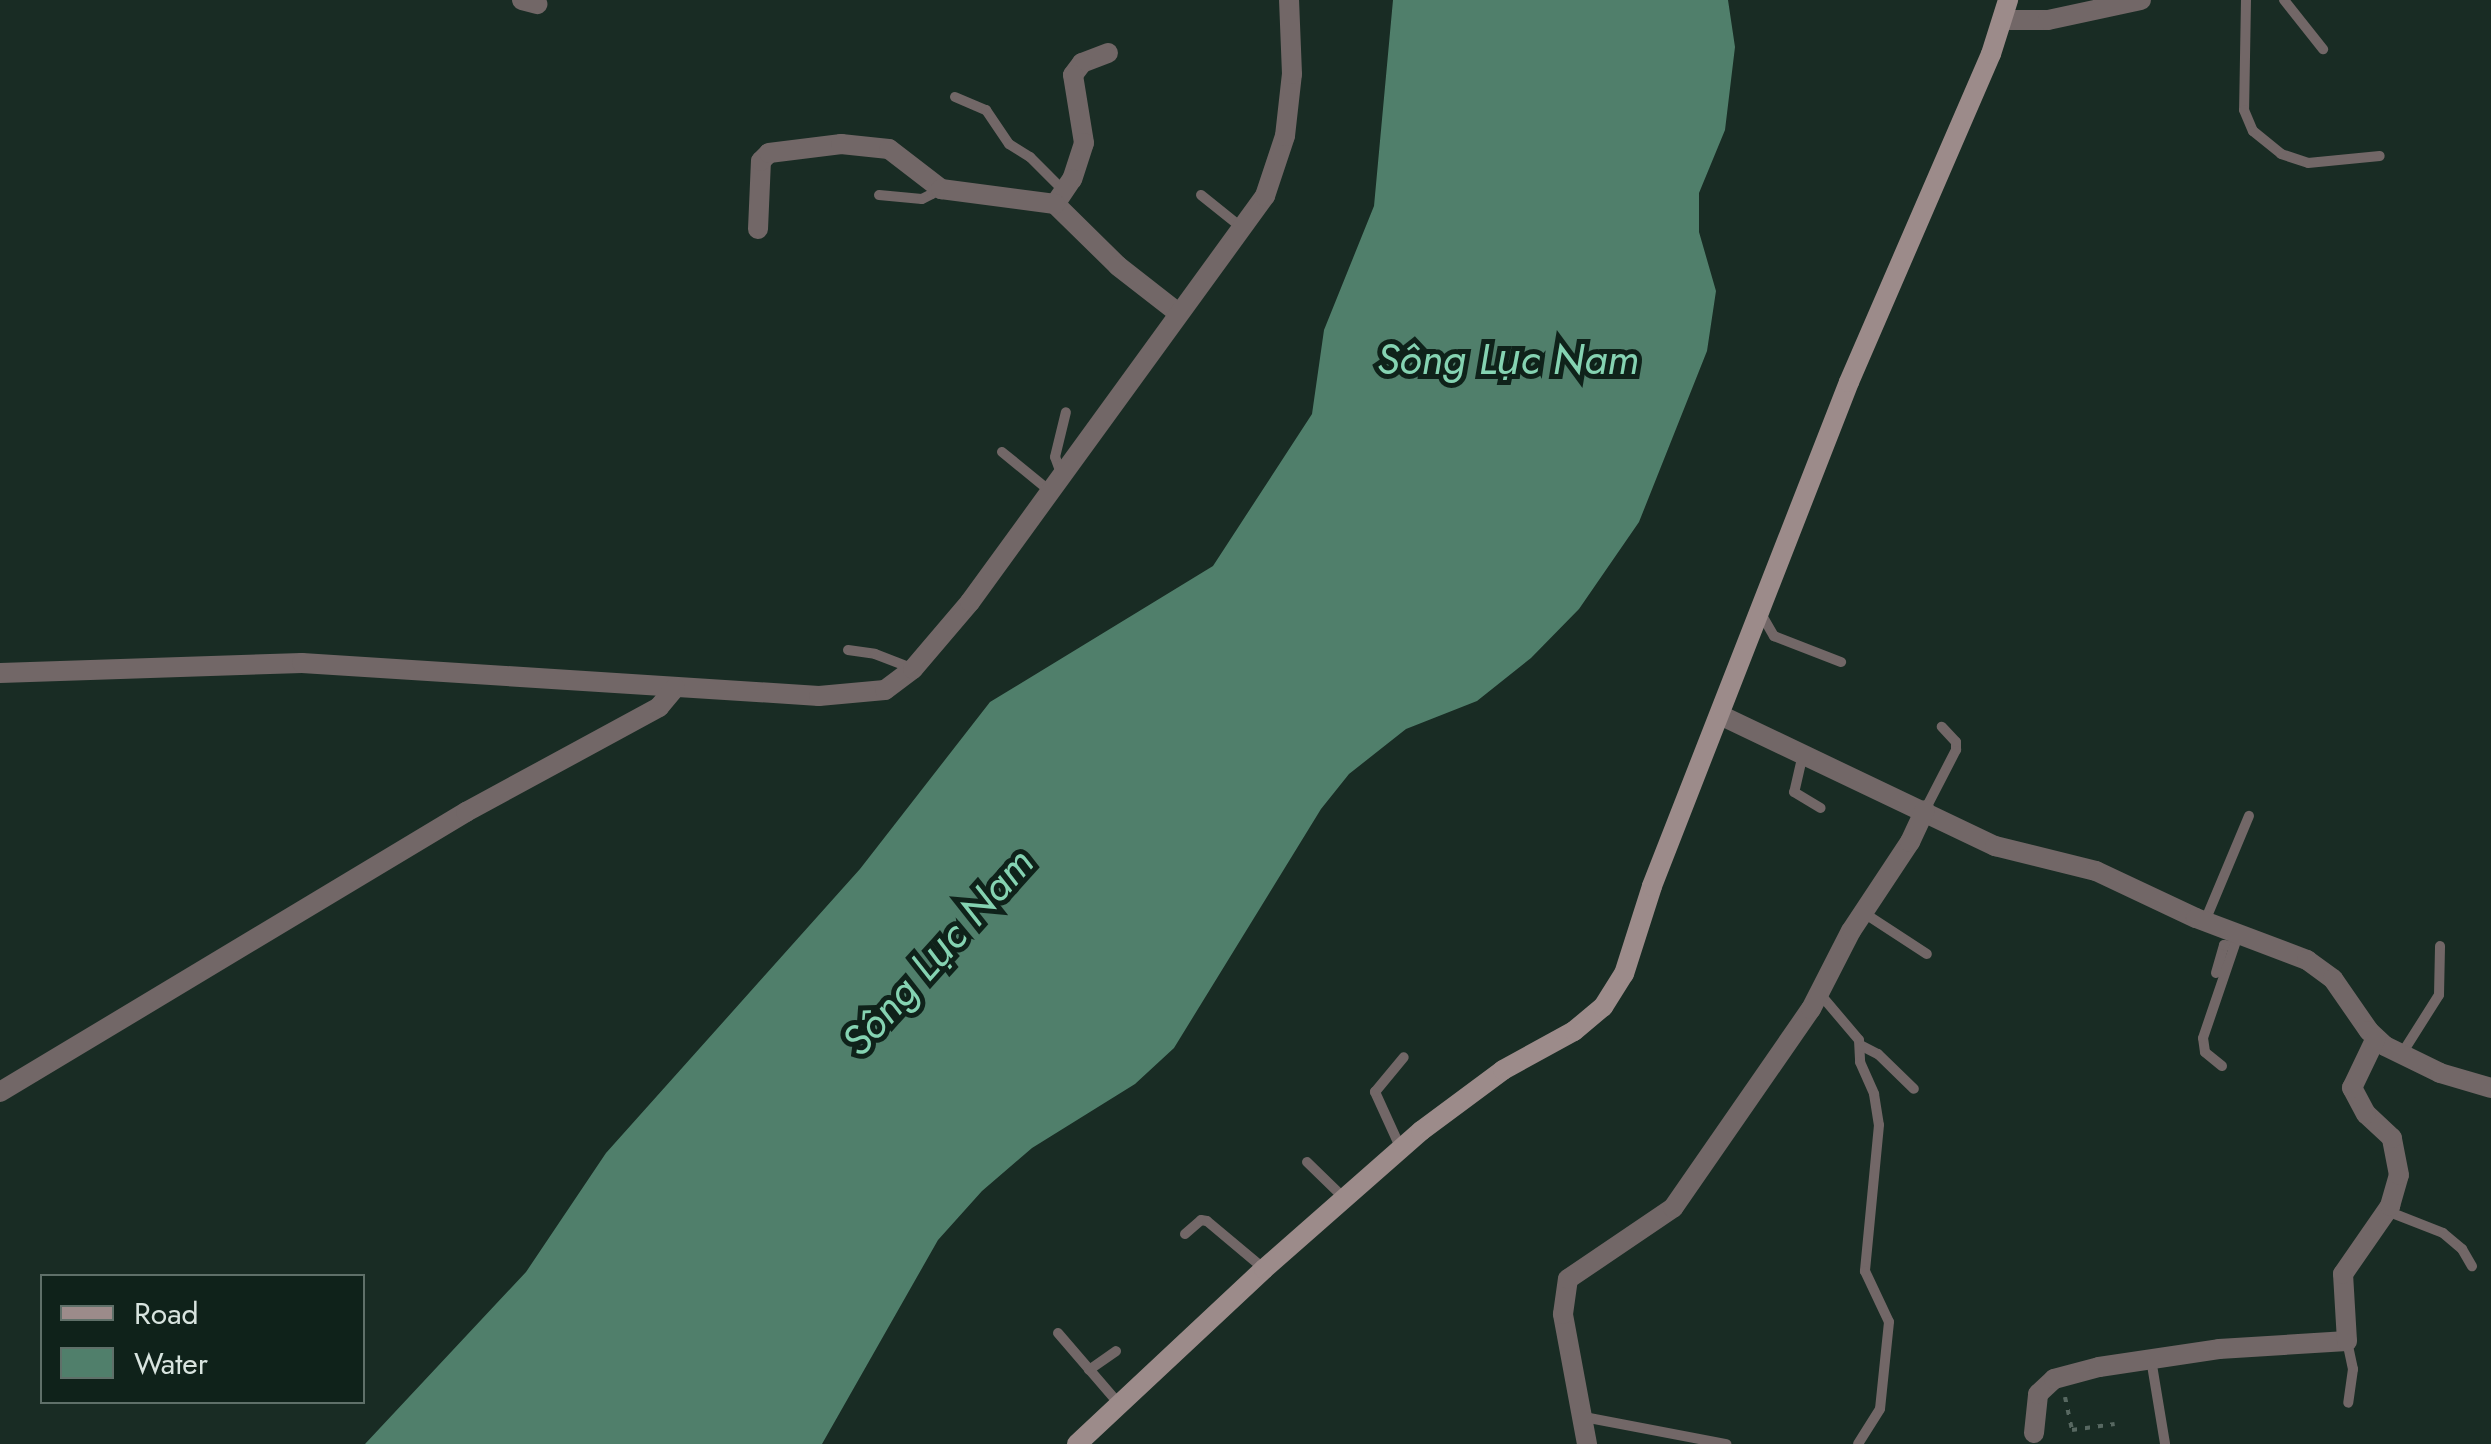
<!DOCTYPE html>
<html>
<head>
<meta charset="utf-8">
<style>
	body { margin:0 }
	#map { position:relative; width:2491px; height:1444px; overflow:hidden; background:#192c24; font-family:Jost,sans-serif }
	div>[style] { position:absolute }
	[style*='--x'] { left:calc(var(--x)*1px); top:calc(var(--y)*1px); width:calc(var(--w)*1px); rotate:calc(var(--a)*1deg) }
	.water>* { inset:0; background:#507f6b }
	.path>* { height:4px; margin-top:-2px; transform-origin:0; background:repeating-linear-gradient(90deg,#576861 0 5px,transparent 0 13px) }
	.lane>* { height:10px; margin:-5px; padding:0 5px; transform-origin:5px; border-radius:5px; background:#726767 }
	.street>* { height:20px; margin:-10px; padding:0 10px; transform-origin:10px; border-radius:10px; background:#726767 }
	.secondary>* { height:20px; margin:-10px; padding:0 10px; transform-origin:10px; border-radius:10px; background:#9c8b8a }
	span { translate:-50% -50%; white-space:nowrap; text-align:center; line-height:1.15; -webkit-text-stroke:10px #0f221a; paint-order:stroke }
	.water-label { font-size:42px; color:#85d3b2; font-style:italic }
	.legend { position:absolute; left:40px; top:1274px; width:325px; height:130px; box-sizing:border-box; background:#0f221a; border:2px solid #5f7069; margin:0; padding:12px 18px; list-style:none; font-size:30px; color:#d8e4df }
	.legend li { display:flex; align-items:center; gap:20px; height:50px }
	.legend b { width:50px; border:2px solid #5f7069 }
</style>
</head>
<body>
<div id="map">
	<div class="water">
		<div style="clip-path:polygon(1393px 0,1728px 0,1735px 47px,1725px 130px,1699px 193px,1699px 232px,1716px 291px,1707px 351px,1639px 522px,1579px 609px,1531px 658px,1477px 701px,1406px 729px,1349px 774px,1321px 809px,1174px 1048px,1135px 1084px,1032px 1148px,982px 1191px,938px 1240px,822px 1444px,365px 1444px,526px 1272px,606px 1153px,860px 869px,990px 702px,1213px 566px,1312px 414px,1324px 330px,1374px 206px)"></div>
	</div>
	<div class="path">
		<div style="--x:2065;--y:1397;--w:34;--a:78"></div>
		<div style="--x:2072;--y:1430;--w:43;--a:-7.9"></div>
	</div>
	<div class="lane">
		<div style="--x:2246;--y:0;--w:110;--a:91"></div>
		<div style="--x:2244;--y:110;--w:23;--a:67"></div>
		<div style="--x:2253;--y:131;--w:36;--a:39"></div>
		<div style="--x:2281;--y:154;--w:28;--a:18"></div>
		<div style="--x:2308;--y:163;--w:72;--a:-5.6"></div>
		<div style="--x:2284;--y:0;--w:63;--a:51.5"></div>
		<div style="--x:955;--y:97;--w:34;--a:23"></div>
		<div style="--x:986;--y:110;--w:41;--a:55.9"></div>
		<div style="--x:1009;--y:144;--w:25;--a:32"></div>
		<div style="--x:1030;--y:157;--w:48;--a:45"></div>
		<div style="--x:879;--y:195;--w:43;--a:5.3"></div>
		<div style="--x:922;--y:199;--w:11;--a:-27"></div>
		<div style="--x:932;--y:194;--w:9;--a:-90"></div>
		<div style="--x:1201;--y:195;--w:53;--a:38.8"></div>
		<div style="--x:1002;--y:452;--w:63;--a:39.2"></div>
		<div style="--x:1062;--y:476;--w:20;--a:-110"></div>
		<div style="--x:1055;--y:457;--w:46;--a:-76.3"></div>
		<div style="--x:1760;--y:612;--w:28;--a:60"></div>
		<div style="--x:1774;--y:636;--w:72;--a:21.2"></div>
		<div style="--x:848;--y:650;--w:27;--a:8"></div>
		<div style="--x:875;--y:654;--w:40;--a:21"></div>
		<div style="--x:1803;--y:754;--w:39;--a:103"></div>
		<div style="--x:1794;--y:792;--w:31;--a:31"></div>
		<div style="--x:1925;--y:810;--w:68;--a:-62.7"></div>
		<div style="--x:1956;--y:750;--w:8;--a:-90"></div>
		<div style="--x:1956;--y:742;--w:21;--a:-133"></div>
		<div style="--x:1864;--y:913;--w:75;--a:33.1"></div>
		<div style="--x:2205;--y:921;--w:114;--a:-67.3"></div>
		<div style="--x:2216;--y:973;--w:29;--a:-74"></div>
		<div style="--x:2224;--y:945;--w:10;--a:6"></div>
		<div style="--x:1820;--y:994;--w:60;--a:49.7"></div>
		<div style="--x:1859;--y:1040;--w:22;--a:87"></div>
		<div style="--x:1860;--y:1062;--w:35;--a:66"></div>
		<div style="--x:1874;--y:1094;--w:31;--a:81"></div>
		<div style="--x:1879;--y:1125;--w:147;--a:95.5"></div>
		<div style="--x:1865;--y:1271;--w:56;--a:64.8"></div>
		<div style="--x:1889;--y:1322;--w:87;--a:95.9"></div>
		<div style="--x:1880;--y:1409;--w:41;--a:122.2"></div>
		<div style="--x:1862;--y:1046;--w:18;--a:27"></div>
		<div style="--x:1878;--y:1054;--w:50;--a:44.2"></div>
		<div style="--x:2401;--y:1055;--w:71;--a:-57.7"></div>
		<div style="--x:2439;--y:995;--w:49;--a:-88.8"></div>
		<div style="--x:2222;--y:1066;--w:22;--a:-141"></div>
		<div style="--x:2205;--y:1052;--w:14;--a:-98"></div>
		<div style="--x:2203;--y:1038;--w:109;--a:-71.2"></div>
		<div style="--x:1401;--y:1149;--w:63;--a:-114.5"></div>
		<div style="--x:1375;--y:1092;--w:45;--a:-50.4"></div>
		<div style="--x:1307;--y:1162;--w:52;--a:44.2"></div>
		<div style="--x:2387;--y:1211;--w:60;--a:21.4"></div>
		<div style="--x:2443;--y:1233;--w:25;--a:40"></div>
		<div style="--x:2462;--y:1249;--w:20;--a:60"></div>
		<div style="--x:1185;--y:1234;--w:21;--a:-41"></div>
		<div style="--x:1201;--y:1220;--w:6;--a:9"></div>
		<div style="--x:1207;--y:1221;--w:73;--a:40"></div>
		<div style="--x:1058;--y:1333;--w:94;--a:49.3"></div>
		<div style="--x:2347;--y:1341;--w:29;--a:78"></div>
		<div style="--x:2353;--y:1369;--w:34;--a:98"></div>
		<div style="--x:2151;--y:1359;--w:86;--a:80.6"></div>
		<div style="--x:1089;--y:1370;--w:33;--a:-35"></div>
		<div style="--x:1584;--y:1417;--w:145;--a:10.8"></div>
	</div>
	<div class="street">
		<div style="--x:522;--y:0;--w:16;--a:15"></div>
		<div style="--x:2004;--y:20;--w:44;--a:0"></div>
		<div style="--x:2048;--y:20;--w:95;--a:-12.1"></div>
		<div style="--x:1108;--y:53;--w:28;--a:159"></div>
		<div style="--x:1082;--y:63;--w:15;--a:127"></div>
		<div style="--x:1073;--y:75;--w:69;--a:80.8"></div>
		<div style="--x:1084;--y:143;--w:38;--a:108"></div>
		<div style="--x:1072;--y:179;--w:30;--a:124"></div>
		<div style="--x:1055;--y:204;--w:88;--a:44.5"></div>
		<div style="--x:1118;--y:266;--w:75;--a:37.9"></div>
		<div style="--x:758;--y:229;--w:68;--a:-87.5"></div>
		<div style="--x:761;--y:161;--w:11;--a:-45"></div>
		<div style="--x:769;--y:153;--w:73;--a:-7.1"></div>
		<div style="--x:841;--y:144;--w:48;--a:5.9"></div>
		<div style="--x:889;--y:149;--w:66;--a:37.6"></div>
		<div style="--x:941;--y:189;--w:115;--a:7.5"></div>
		<div style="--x:0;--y:673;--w:302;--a:-1.9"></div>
		<div style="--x:302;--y:663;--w:518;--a:3.65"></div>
		<div style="--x:819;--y:696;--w:66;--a:-5.2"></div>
		<div style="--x:885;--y:690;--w:35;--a:-37"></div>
		<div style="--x:913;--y:669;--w:88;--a:-49.6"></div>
		<div style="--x:970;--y:602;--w:502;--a:-54"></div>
		<div style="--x:1265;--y:196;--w:63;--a:-71.6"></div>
		<div style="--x:1285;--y:136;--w:62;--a:-83.6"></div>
		<div style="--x:1292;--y:74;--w:74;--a:-92.3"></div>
		<div style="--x:1720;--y:715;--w:305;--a:25.5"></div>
		<div style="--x:1995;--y:846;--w:104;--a:13.9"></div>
		<div style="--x:2096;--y:871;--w:110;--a:25.2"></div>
		<div style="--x:2196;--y:918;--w:119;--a:20.7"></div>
		<div style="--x:2307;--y:960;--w:32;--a:36"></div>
		<div style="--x:2333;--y:979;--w:63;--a:55.3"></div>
		<div style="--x:2369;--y:1031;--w:22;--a:43"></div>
		<div style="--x:2385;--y:1046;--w:61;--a:26.1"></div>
		<div style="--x:2440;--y:1073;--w:53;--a:16.4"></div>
		<div style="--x:0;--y:1092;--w:544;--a:-31"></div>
		<div style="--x:466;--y:812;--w:220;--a:-28.5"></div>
		<div style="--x:659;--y:707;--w:25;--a:-50"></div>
		<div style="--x:2034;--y:1433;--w:39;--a:-84"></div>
		<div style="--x:2038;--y:1394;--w:22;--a:-43"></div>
		<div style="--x:2054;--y:1379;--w:47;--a:-14.9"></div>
		<div style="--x:2099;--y:1367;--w:121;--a:-8.5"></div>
		<div style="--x:2219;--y:1349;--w:128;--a:-3.6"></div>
		<div style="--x:2347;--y:1341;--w:67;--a:-93.4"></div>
		<div style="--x:2343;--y:1274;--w:83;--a:-55.3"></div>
		<div style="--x:2390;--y:1206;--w:32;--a:-74"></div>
		<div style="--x:2399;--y:1175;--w:38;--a:-101"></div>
		<div style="--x:2392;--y:1138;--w:35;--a:-137"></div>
		<div style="--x:2366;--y:1114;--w:30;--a:-118"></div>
		<div style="--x:2352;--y:1088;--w:55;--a:-64.4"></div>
		<div style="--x:1587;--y:1444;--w:132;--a:-100.5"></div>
		<div style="--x:1563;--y:1314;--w:35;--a:-82"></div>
		<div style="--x:1568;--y:1279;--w:127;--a:-34.1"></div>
		<div style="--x:1673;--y:1208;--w:242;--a:-55.3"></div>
		<div style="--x:1811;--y:1009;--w:88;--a:-62.9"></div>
		<div style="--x:1851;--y:931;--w:107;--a:-56.5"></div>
		<div style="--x:1910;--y:842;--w:35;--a:-65"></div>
	</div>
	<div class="secondary">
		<div style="--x:1077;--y:1444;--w:256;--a:-43.1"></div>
		<div style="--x:1264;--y:1269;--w:209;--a:-41.3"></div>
		<div style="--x:1421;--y:1131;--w:102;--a:-36.6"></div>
		<div style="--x:1503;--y:1070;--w:81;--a:-28.8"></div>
		<div style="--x:1574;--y:1031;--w:38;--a:-40"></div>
		<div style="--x:1603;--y:1007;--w:39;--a:-58"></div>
		<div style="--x:1624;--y:974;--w:92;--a:-72.3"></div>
		<div style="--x:1652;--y:886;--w:541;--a:-68.65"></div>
		<div style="--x:1849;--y:382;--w:357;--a:-66.6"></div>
		<div style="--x:1991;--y:54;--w:57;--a:-72.5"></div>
	</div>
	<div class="water-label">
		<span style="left:1508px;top:360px">Sông Lục Nam</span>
		<span style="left:938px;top:952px;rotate:-48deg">Sông Lục Nam</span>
	</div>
	<ul class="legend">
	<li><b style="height:12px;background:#9c8b8a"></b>Road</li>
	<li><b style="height:28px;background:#507f6b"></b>Water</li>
	</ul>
</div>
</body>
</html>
